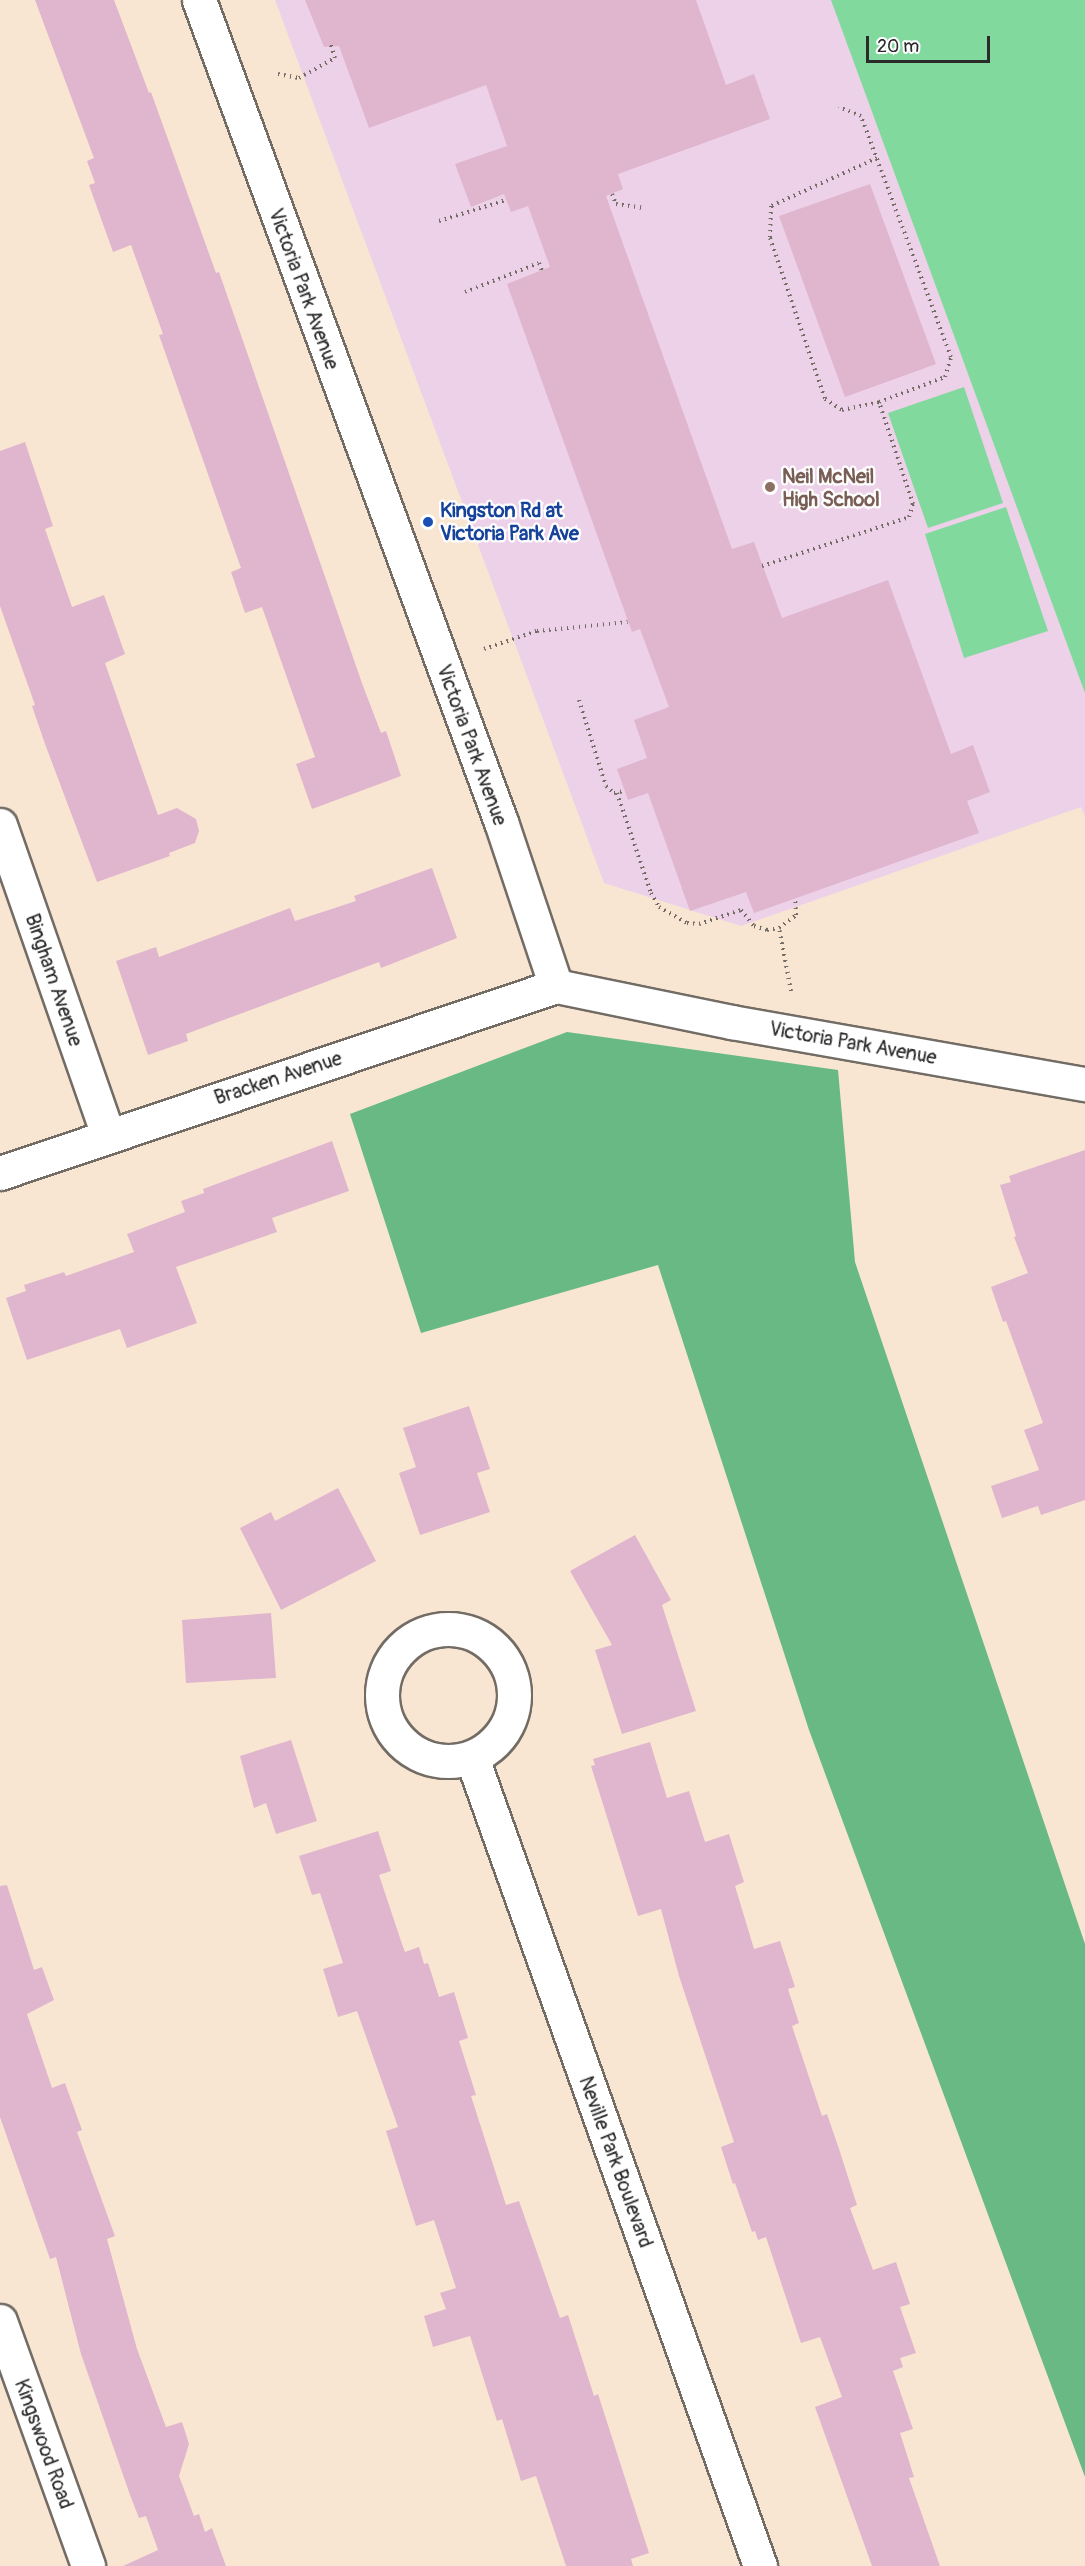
<!DOCTYPE html>
<html>
<head>
<meta charset="utf-8">
<style>
	body { margin:0 }
	#map { position:relative; width:1085px; height:2566px; overflow:hidden; background:#f8e6d2; font-family:Pangolin,sans-serif }
	div>[style] { position:absolute }
	[style*='--x'] { left:calc(var(--x)*1px); top:calc(var(--y)*1px); width:calc(var(--w)*1px); rotate:calc(var(--a)*1deg) }
	.built>* { inset:0; background:#edd1e9 }
	.green>* { inset:0; background:#81d99d }
	.forest>* { inset:0; background:#68b984 }
	.building>* { inset:0; background:#e0b5ce }
	.path>* { height:4px; margin-top:-2px; transform-origin:0; background:repeating-linear-gradient(90deg,#736c65 0 1.5px,transparent 0 6px) }
	.roads { filter:drop-shadow(2px 0 #736c65) drop-shadow(-2px 0 #736c65) drop-shadow(0 2px #736c65) drop-shadow(0 -2px #736c65) }
	.street>* { height:33px; margin:-16.5px; padding:0 16.5px; transform-origin:16.5px; border-radius:16.5px; background:#fff }
	.street>.ring { margin:-16.5px; padding:0; box-sizing:content-box; background:none; border:33px solid #fff; border-radius:50% }
	.dots>* { width:16px; height:16px; translate:-50% -50%; box-sizing:border-box; border:3px solid #fff; border-radius:50% }
	span { translate:-50% -50%; white-space:nowrap; text-align:center; line-height:1.15; -webkit-text-stroke:4.5px #fff; paint-order:stroke }
	.street-label { font-size:20px; color:#2b2b2b }
	.education-label { font-size:20px; color:#785e54; font-weight:700 }
	.left { translate:0 -50%; text-align:left }
	.transit-label { font-size:20px; color:#164399; font-weight:700 }
	.scale { position:absolute; left:866px; top:36px; width:124px; height:27px; box-sizing:border-box; border:3px solid #2b2b2b; border-top:0; padding-left:8px; font-size:18px; line-height:21px; white-space:nowrap; color:#2b2b2b; -webkit-text-stroke:4px #fff; paint-order:stroke }
</style>
</head>
<body>
<div id="map">
	<div class="built">
		<div style="clip-path:polygon(275px 0,1085px 0,1085px 817px,1081px 807px,741px 926px,604px 883px)"></div>
	</div>
	<div class="green">
		<div style="clip-path:polygon(831px 0,1085px 0,1085px 693px)"></div>
		<div style="clip-path:polygon(964px 387px,1003px 503px,928px 528px,888px 413px)"></div>
		<div style="clip-path:polygon(1006px 507px,1048px 631px,964px 658px,925px 534px)"></div>
	</div>
	<div class="forest">
		<div style="clip-path:polygon(567px 1032px,838px 1070px,855px 1262px,1085px 1944px,1085px 2477px,809px 1730px,658px 1265px,421px 1333px,350px 1114px)"></div>
	</div>
	<div class="building">
		<div style="clip-path:polygon(35px 0,114px 0,149px 93px,151px 92px,216px 273px,219px 272px,363px 686px,381px 733px,386px 731px,401px 776px,312px 809px,296px 764px,315px 757px,262px 607px,245px 613px,231px 572px,241px 568px,159px 335px,163px 334px,131px 245px,113px 252px,89px 185px,95px 183px,87px 161px,94px 158px)"></div>
		<div style="clip-path:polygon(305px 0,696px 0,726px 85px,754px 74px,770px 119px,618px 174px,623px 189px,606px 196px,732px 549px,754px 542px,782px 618px,888px 580px,951px 754px,973px 745px,990px 792px,967px 801px,979px 833px,754px 913px,746px 892px,690px 911px,648px 793px,628px 800px,617px 769px,647px 758px,634px 720px,669px 707px,640px 629px,632px 632px,507px 284px,550px 267px,528px 206px,511px 212px,504px 194px,471px 207px,455px 164px,507px 146px,486px 85px,369px 128px,339px 46px,324px 47px)"></div>
		<div style="clip-path:polygon(870px 184px,936px 364px,845px 397px,779px 216px)"></div>
		<div style="clip-path:polygon(25px 442px,53px 526px,45px 529px,72px 607px,104px 595px,125px 654px,105px 663px,158px 815px,177px 808px,196px 819px,199px 831px,195px 843px,169px 853px,170px 856px,97px 882px,45px 744px,32px 706px,35px 705px,0 606px,0 451px)"></div>
		<div style="clip-path:polygon(432px 868px,457px 938px,381px 968px,379px 962px,186px 1034px,188px 1041px,148px 1055px,116px 961px,156px 947px,159px 957px,290px 908px,295px 921px,356px 901px,354px 896px)"></div>
		<div style="clip-path:polygon(332px 1141px,349px 1191px,272px 1218px,277px 1232px,176px 1267px,197px 1323px,127px 1348px,120px 1329px,27px 1360px,6px 1298px,26px 1291px,24px 1285px,64px 1272px,66px 1276px,134px 1252px,127px 1234px,185px 1212px,181px 1201px,204px 1193px,203px 1189px)"></div>
		<div style="clip-path:polygon(1085px 1150px,1085px 1500px,1041px 1515px,1038px 1506px,1002px 1518px,991px 1486px,1039px 1470px,1024px 1430px,1043px 1423px,1006px 1321px,1003px 1322px,991px 1287px,1028px 1273px,1014px 1237px,1016px 1236px,1000px 1185px,1011px 1182px,1009px 1176px)"></div>
		<div style="clip-path:polygon(469px 1406px,490px 1469px,477px 1473px,490px 1512px,420px 1535px,399px 1473px,416px 1467px,403px 1428px)"></div>
		<div style="clip-path:polygon(338px 1488px,376px 1561px,281px 1610px,240px 1528px,271px 1512px,275px 1521px)"></div>
		<div style="clip-path:polygon(635px 1535px,671px 1600px,662px 1605px,696px 1711px,622px 1734px,595px 1650px,612px 1645px,570px 1571px)"></div>
		<div style="clip-path:polygon(271px 1613px,276px 1678px,186px 1683px,182px 1620px)"></div>
		<div style="clip-path:polygon(291px 1740px,317px 1821px,276px 1834px,266px 1803px,254px 1808px,240px 1756px)"></div>
		<div style="clip-path:polygon(650px 1742px,667px 1798px,689px 1791px,705px 1842px,729px 1834px,744px 1882px,735px 1886px,754px 1949px,780px 1941px,795px 1987px,788px 1989px,799px 2023px,792px 2026px,822px 2116px,827px 2114px,839px 2149px,857px 2205px,850px 2208px,873px 2270px,896px 2262px,910px 2304px,900px 2307px,916px 2353px,900px 2358px,903px 2367px,893px 2371px,913px 2429px,900px 2433px,914px 2477px,909px 2478px,940px 2566px,872px 2566px,815px 2407px,842px 2397px,820px 2337px,801px 2343px,766px 2237px,758px 2240px,755px 2231px,752px 2232px,735px 2183px,733px 2184px,721px 2147px,734px 2142px,679px 1976px,661px 1909px,638px 1916px,591px 1766px,595px 1765px,593px 1759px)"></div>
		<div style="clip-path:polygon(378px 1831px,391px 1871px,379px 1875px,402px 1944px,405px 1952px,419px 1947px,424px 1964px,428px 1963px,439px 1997px,454px 1992px,468px 2038px,459px 2041px,476px 2095px,471px 2096px,506px 2205px,519px 2201px,560px 2318px,568px 2315px,594px 2396px,598px 2394px,649px 2553px,631px 2559px,633px 2566px,566px 2566px,536px 2476px,521px 2481px,502px 2419px,497px 2421px,470px 2336px,433px 2347px,424px 2316px,446px 2309px,440px 2293px,456px 2288px,434px 2220px,416px 2226px,386px 2131px,398px 2127px,357px 2011px,338px 2017px,323px 1969px,343px 1963px,320px 1893px,312px 1895px,299px 1856px)"></div>
		<div style="clip-path:polygon(7px 1885px,34px 1970px,42px 1967px,54px 2000px,27px 2014px,52px 2088px,65px 2083px,82px 2130px,77px 2132px,115px 2236px,107px 2239px,137px 2349px,166px 2427px,182px 2422px,189px 2444px,179px 2476px,194px 2516px,199px 2514px,205px 2532px,212px 2528px,226px 2566px,123px 2566px,158px 2550px,146px 2516px,139px 2518px,130px 2495px,81px 2354px,56px 2257px,50px 2259px,0 2117px,0 1886px)"></div>
	</div>
	<div class="path">
		<div style="--x:278;--y:74;--w:21;--a:11"></div>
		<div style="--x:299;--y:78;--w:41;--a:-29.1"></div>
		<div style="--x:335;--y:58;--w:16;--a:-108"></div>
		<div style="--x:877;--y:158;--w:116;--a:155.6"></div>
		<div style="--x:771;--y:206;--w:32;--a:92"></div>
		<div style="--x:770;--y:238;--w:170;--a:71.1"></div>
		<div style="--x:825;--y:399;--w:20;--a:33"></div>
		<div style="--x:842;--y:410;--w:38;--a:-12"></div>
		<div style="--x:612;--y:194;--w:11;--a:68"></div>
		<div style="--x:616;--y:204;--w:30;--a:8"></div>
		<div style="--x:439;--y:221;--w:70;--a:-17.4"></div>
		<div style="--x:465;--y:292;--w:79;--a:-21.4"></div>
		<div style="--x:539;--y:263;--w:9;--a:69"></div>
		<div style="--x:762;--y:566;--w:155;--a:-18.4"></div>
		<div style="--x:909;--y:517;--w:14;--a:-73"></div>
		<div style="--x:913;--y:504;--w:108;--a:-108.4"></div>
		<div style="--x:879;--y:402;--w:71;--a:-20.7"></div>
		<div style="--x:945;--y:377;--w:21;--a:-73"></div>
		<div style="--x:951;--y:357;--w:257;--a:-110.5"></div>
		<div style="--x:861;--y:116;--w:24;--a:-158"></div>
		<div style="--x:484;--y:649;--w:56;--a:-18.8"></div>
		<div style="--x:537;--y:631;--w:91;--a:-5.6"></div>
		<div style="--x:579;--y:700;--w:90;--a:72.6"></div>
		<div style="--x:606;--y:786;--w:11;--a:41"></div>
		<div style="--x:614;--y:793;--w:10;--a:-11"></div>
		<div style="--x:617;--y:793;--w:106;--a:71.2"></div>
		<div style="--x:651;--y:893;--w:16;--a:60"></div>
		<div style="--x:659;--y:907;--w:32;--a:30"></div>
		<div style="--x:687;--y:923;--w:12;--a:5"></div>
		<div style="--x:699;--y:924;--w:44;--a:-18.4"></div>
		<div style="--x:741;--y:910;--w:21;--a:51"></div>
		<div style="--x:754;--y:926;--w:14;--a:17"></div>
		<div style="--x:767;--y:930;--w:12;--a:-9"></div>
		<div style="--x:791;--y:991;--w:64;--a:-100.8"></div>
		<div style="--x:779;--y:928;--w:21;--a:-37"></div>
		<div style="--x:796;--y:915;--w:17;--a:-93"></div>
	</div>
	<div class="roads">
		<div class="street">
			<div style="--x:199;--y:0;--w:876;--a:69.83"></div>
			<div style="--x:501;--y:822;--w:173;--a:71.5"></div>
			<div style="--x:0;--y:825;--w:328;--a:70.8"></div>
			<div style="--x:0;--y:1173;--w:587;--a:-18.59"></div>
			<div style="--x:556;--y:986;--w:180;--a:11.6"></div>
			<div style="--x:732;--y:1022;--w:358;--a:10"></div>
			<div class="ring" style="left:382px;top:1629px;width:99px;height:99px"></div>
			<div style="--x:472;--y:1758;--w:858;--a:70.38"></div>
			<div style="--x:0;--y:2321;--w:260;--a:70.2"></div>
		</div>
	</div>
	<div class="dots">
		<div style="left:770px;top:487px;background:#8d6e63"></div>
		<div style="left:428px;top:522px;background:#1a4fb4"></div>
	</div>
	<div class="street-label">
		<span style="left:304px;top:289px;rotate:70deg">Victoria Park Avenue</span>
		<span style="left:472px;top:745px;rotate:70deg">Victoria Park Avenue</span>
		<span style="left:54px;top:980px;rotate:71deg">Bingham Avenue</span>
		<span style="left:853px;top:1043px;rotate:10deg">Victoria Park Avenue</span>
		<span style="left:278px;top:1078px;rotate:-18deg">Bracken Avenue</span>
		<span style="left:616px;top:2162px;rotate:70deg">Neville Park Boulevard</span>
		<span style="left:44px;top:2444px;rotate:70deg">Kingswood Road</span>
	</div>
	<div class="education-label">
		<span class="left" style="left:782px;top:488px">Neil McNeil<br>High School</span>
	</div>
	<div class="transit-label">
		<span class="left" style="left:440px;top:522px">Kingston Rd at<br>Victoria Park Ave</span>
	</div>
	<div class="scale">20 m</div>
</div>
</body>
</html>
